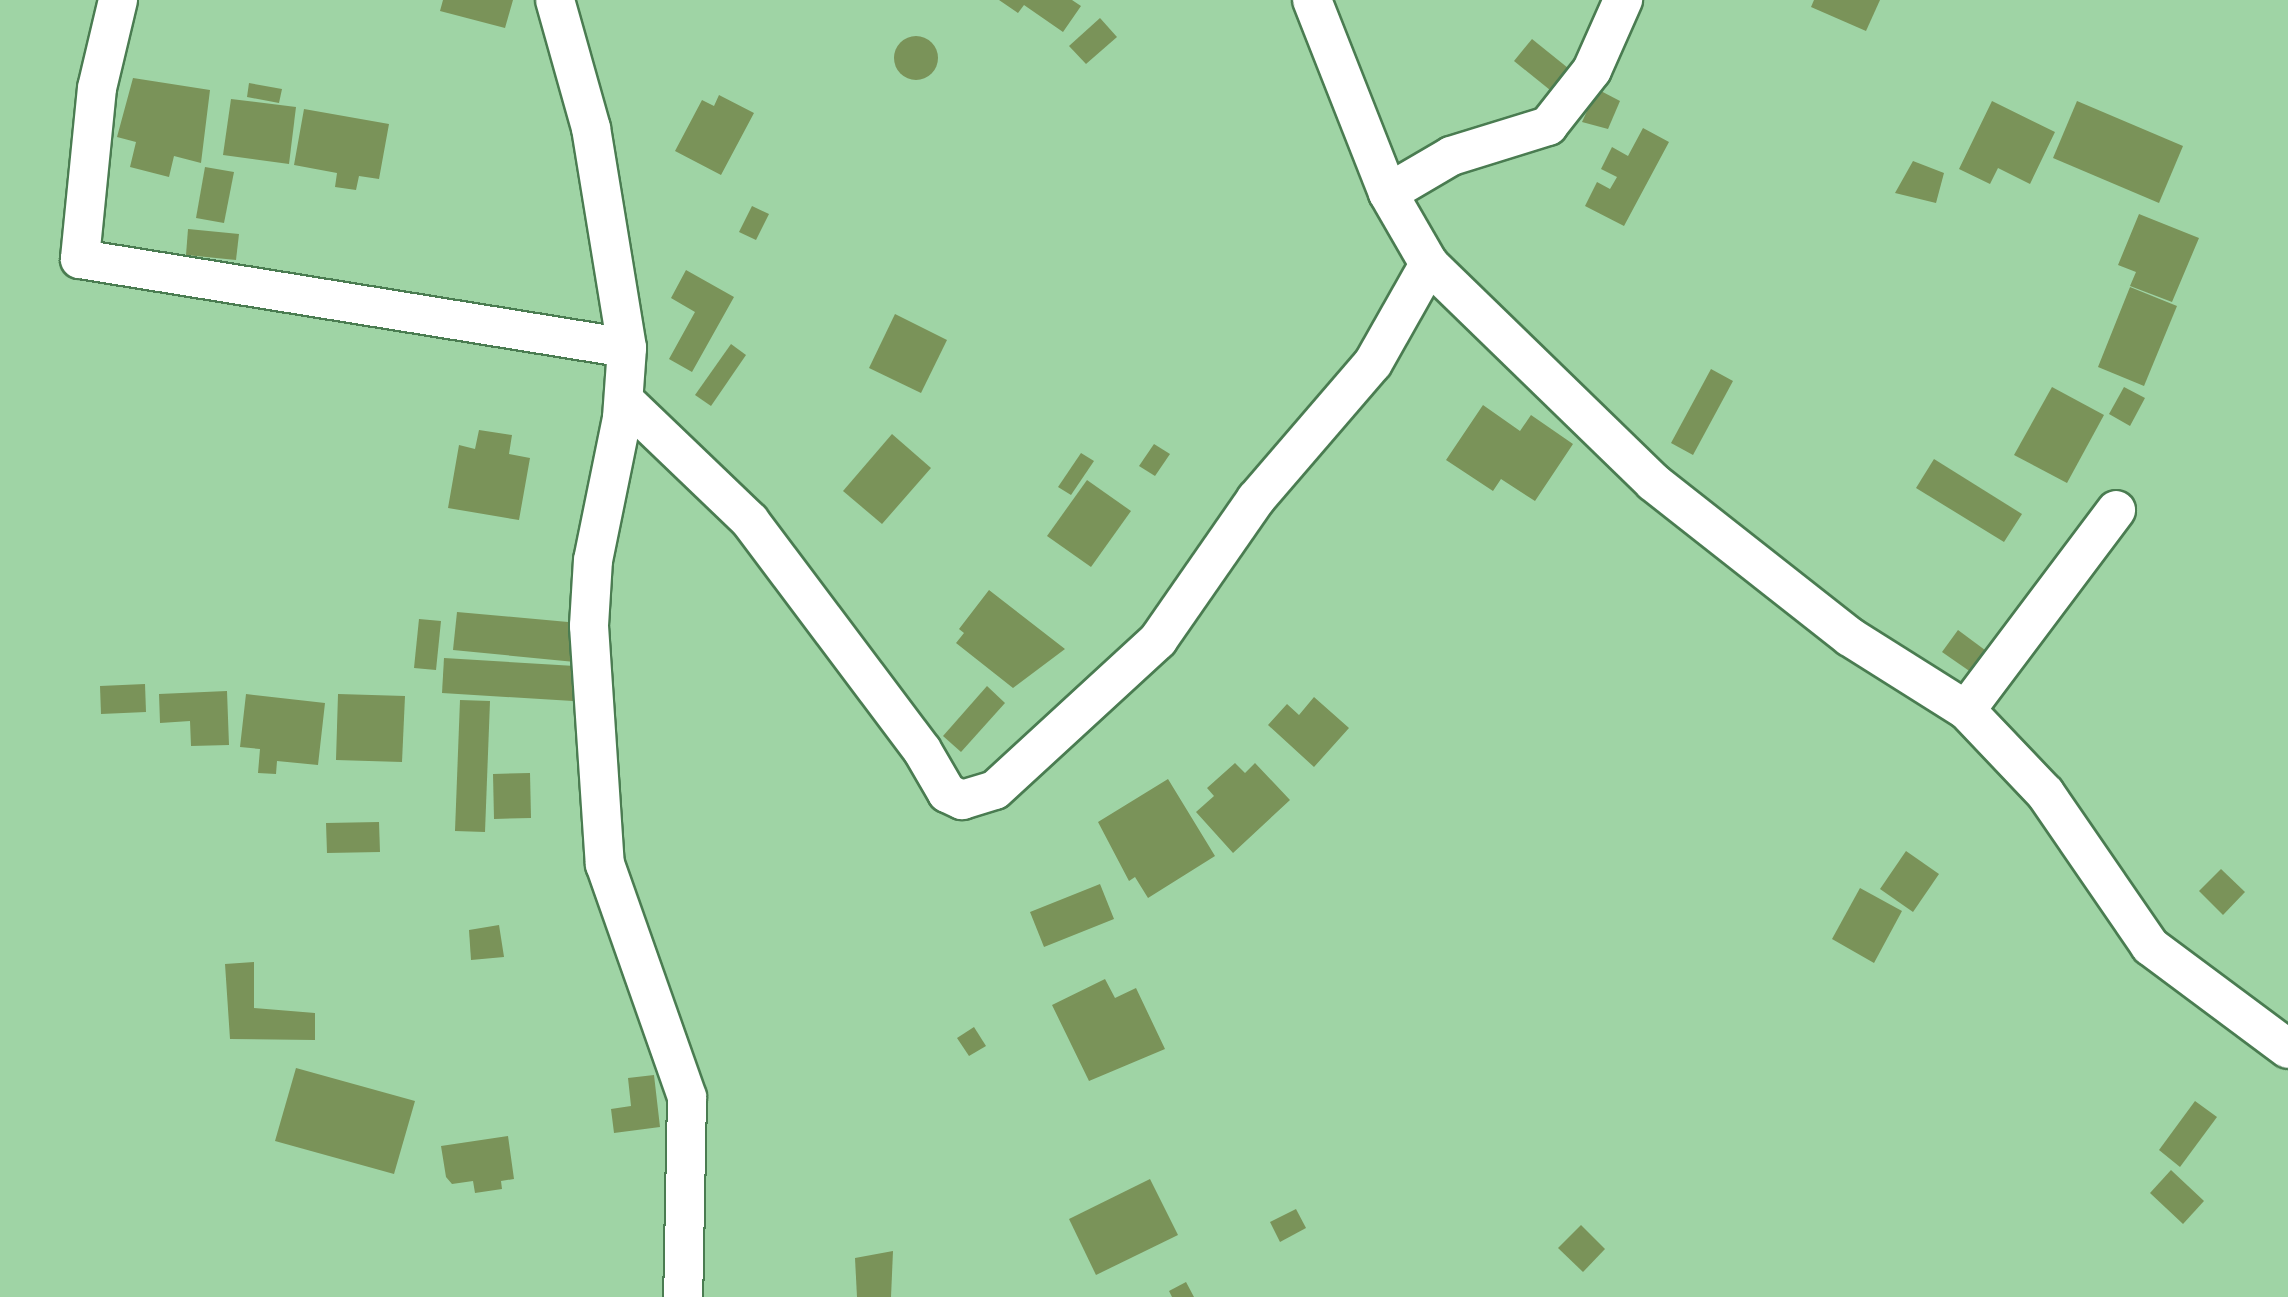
<!DOCTYPE html>
<html>
<head>
<meta charset="utf-8">
<style>
	body { margin:0 }
	#map { position:relative; width:2288px; height:1297px; overflow:hidden; background:#9fd4a5; font-family:"Source Sans 3",sans-serif }
	div>[style] { position:absolute }
	[style*='--x'] { left:calc(var(--x)*1px); top:calc(var(--y)*1px); width:calc(var(--w)*1px); rotate:calc(var(--a)*1deg) }
	.building>* { inset:0; background:#7a9359 }
	.round { border-radius:50% }
	.roads { filter:drop-shadow(2px 0 #4a7c51) drop-shadow(-2px 0 #4a7c51) drop-shadow(0 2px #4a7c51) drop-shadow(0 -2px #4a7c51) }
	.minor>* { height:38px; margin:-19px; padding:0 19px; transform-origin:19px; border-radius:19px; background:#fff }
	span { translate:-50% -50%; white-space:nowrap; text-align:center; line-height:1.15; -webkit-text-stroke:5px #ace2b2; paint-order:stroke }
</style>
</head>
<body>
<div id="map">
	<div class="building">
		<div style="clip-path:polygon(443px 0,513px 0,505px 28px,440px 11px)"></div>
		<div style="clip-path:polygon(999px 0,1072px 0,1081px 6px,1063px 32px,1024px 5px,1018px 13px)"></div>
		<div style="clip-path:polygon(1814px 0,1880px 0,1866px 31px,1811px 7px)"></div>
		<div style="clip-path:polygon(1100px 18px,1117px 37px,1086px 64px,1069px 46px)"></div>
		<div class="round" style="left:894px;top:36px;width:44px;height:44px"></div>
		<div style="clip-path:polygon(1532px 39px,1568px 68px,1550px 90px,1514px 61px)"></div>
		<div style="clip-path:polygon(133px 78px,210px 90px,201px 163px,174px 156px,169px 177px,130px 167px,136px 142px,117px 137px)"></div>
		<div style="clip-path:polygon(249px 83px,282px 89px,279px 103px,247px 97px)"></div>
		<div style="clip-path:polygon(1597px 89px,1620px 101px,1608px 129px,1582px 122px)"></div>
		<div style="clip-path:polygon(719px 95px,754px 113px,721px 175px,675px 151px,702px 100px,714px 106px)"></div>
		<div style="clip-path:polygon(231px 99px,296px 107px,289px 164px,223px 155px)"></div>
		<div style="clip-path:polygon(1992px 101px,2055px 132px,2030px 184px,1998px 168px,1990px 184px,1959px 169px)"></div>
		<div style="clip-path:polygon(2077px 101px,2183px 146px,2159px 203px,2053px 158px)"></div>
		<div style="clip-path:polygon(304px 109px,389px 124px,379px 179px,359px 176px,356px 190px,335px 187px,337px 173px,294px 165px)"></div>
		<div style="clip-path:polygon(1643px 128px,1669px 142px,1624px 226px,1585px 206px,1597px 182px,1610px 189px,1617px 177px,1601px 169px,1612px 147px,1628px 156px)"></div>
		<div style="clip-path:polygon(1913px 161px,1944px 173px,1936px 203px,1895px 193px)"></div>
		<div style="clip-path:polygon(205px 167px,234px 172px,224px 223px,196px 218px)"></div>
		<div style="clip-path:polygon(752px 206px,769px 214px,756px 240px,739px 232px)"></div>
		<div style="clip-path:polygon(2139px 214px,2199px 238px,2172px 302px,2130px 286px,2136px 272px,2118px 265px)"></div>
		<div style="clip-path:polygon(188px 229px,239px 234px,236px 260px,186px 255px)"></div>
		<div style="clip-path:polygon(686px 270px,734px 297px,692px 372px,669px 359px,695px 312px,671px 298px)"></div>
		<div style="clip-path:polygon(2130px 287px,2177px 306px,2144px 386px,2098px 367px)"></div>
		<div style="clip-path:polygon(895px 314px,947px 340px,921px 393px,869px 368px)"></div>
		<div style="clip-path:polygon(731px 344px,746px 355px,711px 406px,695px 395px)"></div>
		<div style="clip-path:polygon(1711px 369px,1733px 381px,1693px 455px,1671px 443px)"></div>
		<div style="clip-path:polygon(2052px 387px,2104px 415px,2067px 483px,2014px 455px)"></div>
		<div style="clip-path:polygon(2124px 387px,2145px 398px,2130px 426px,2109px 414px)"></div>
		<div style="clip-path:polygon(1483px 405px,1520px 431px,1531px 415px,1573px 444px,1535px 501px,1501px 479px,1493px 491px,1446px 460px)"></div>
		<div style="clip-path:polygon(479px 430px,512px 435px,509px 454px,530px 458px,519px 520px,448px 508px,459px 445px,475px 449px)"></div>
		<div style="clip-path:polygon(892px 434px,931px 468px,882px 524px,843px 491px)"></div>
		<div style="clip-path:polygon(1154px 444px,1170px 454px,1155px 476px,1139px 466px)"></div>
		<div style="clip-path:polygon(1081px 453px,1094px 461px,1071px 495px,1058px 487px)"></div>
		<div style="clip-path:polygon(1934px 459px,2022px 514px,2004px 542px,1916px 488px)"></div>
		<div style="clip-path:polygon(1087px 480px,1131px 511px,1091px 567px,1047px 536px)"></div>
		<div style="clip-path:polygon(989px 590px,1065px 649px,1013px 688px,956px 643px,964px 633px,959px 629px)"></div>
		<div style="clip-path:polygon(457px 612px,579px 623px,575px 662px,453px 650px)"></div>
		<div style="clip-path:polygon(419px 619px,441px 621px,436px 670px,414px 668px)"></div>
		<div style="clip-path:polygon(1958px 630px,1993px 656px,1978px 677px,1942px 652px)"></div>
		<div style="clip-path:polygon(444px 658px,575px 666px,573px 701px,442px 693px)"></div>
		<div style="clip-path:polygon(145px 684px,146px 712px,101px 714px,100px 686px)"></div>
		<div style="clip-path:polygon(987px 686px,1005px 703px,961px 752px,943px 736px)"></div>
		<div style="clip-path:polygon(227px 691px,229px 745px,191px 746px,190px 721px,160px 723px,159px 694px)"></div>
		<div style="clip-path:polygon(246px 694px,325px 703px,318px 765px,277px 761px,276px 774px,258px 773px,260px 749px,240px 747px)"></div>
		<div style="clip-path:polygon(338px 694px,405px 696px,402px 762px,336px 760px)"></div>
		<div style="clip-path:polygon(1314px 697px,1349px 728px,1314px 767px,1268px 725px,1287px 704px,1299px 715px)"></div>
		<div style="clip-path:polygon(460px 700px,490px 701px,485px 832px,455px 831px)"></div>
		<div style="clip-path:polygon(1235px 763px,1245px 773px,1255px 763px,1290px 800px,1233px 853px,1196px 812px,1214px 796px,1207px 788px)"></div>
		<div style="clip-path:polygon(530px 773px,531px 818px,494px 819px,493px 774px)"></div>
		<div style="clip-path:polygon(1168px 779px,1215px 856px,1148px 898px,1135px 877px,1129px 881px,1098px 822px)"></div>
		<div style="clip-path:polygon(379px 822px,380px 852px,327px 853px,326px 823px)"></div>
		<div style="clip-path:polygon(1906px 851px,1939px 874px,1913px 912px,1880px 889px)"></div>
		<div style="clip-path:polygon(2221px 869px,2245px 892px,2223px 915px,2199px 891px)"></div>
		<div style="clip-path:polygon(1100px 884px,1114px 919px,1044px 947px,1030px 912px)"></div>
		<div style="clip-path:polygon(1860px 888px,1902px 911px,1874px 963px,1832px 939px)"></div>
		<div style="clip-path:polygon(499px 925px,504px 957px,471px 960px,469px 930px)"></div>
		<div style="clip-path:polygon(254px 962px,254px 1008px,315px 1013px,315px 1040px,230px 1039px,225px 964px)"></div>
		<div style="clip-path:polygon(1105px 979px,1115px 998px,1136px 988px,1165px 1049px,1089px 1081px,1052px 1005px)"></div>
		<div style="clip-path:polygon(974px 1027px,986px 1046px,969px 1056px,957px 1038px)"></div>
		<div style="clip-path:polygon(296px 1068px,415px 1101px,394px 1174px,275px 1141px)"></div>
		<div style="clip-path:polygon(654px 1075px,660px 1127px,614px 1133px,611px 1109px,631px 1106px,628px 1078px)"></div>
		<div style="clip-path:polygon(2195px 1101px,2217px 1117px,2180px 1167px,2159px 1150px)"></div>
		<div style="clip-path:polygon(508px 1136px,514px 1179px,501px 1181px,502px 1189px,475px 1193px,473px 1181px,452px 1184px,446px 1177px,441px 1146px)"></div>
		<div style="clip-path:polygon(2171px 1170px,2204px 1201px,2183px 1224px,2150px 1193px)"></div>
		<div style="clip-path:polygon(1150px 1179px,1178px 1235px,1096px 1275px,1069px 1219px)"></div>
		<div style="clip-path:polygon(1296px 1209px,1306px 1228px,1280px 1242px,1270px 1222px)"></div>
		<div style="clip-path:polygon(1581px 1225px,1605px 1249px,1583px 1272px,1558px 1248px)"></div>
		<div style="clip-path:polygon(893px 1251px,891px 1297px,857px 1297px,855px 1258px)"></div>
		<div style="clip-path:polygon(1186px 1282px,1194px 1297px,1172px 1297px,1169px 1291px)"></div>
	</div>
	<div class="roads">
		<div class="minor">
			<div style="--x:118;--y:0;--w:90;--a:103.4"></div>
			<div style="--x:97;--y:88;--w:172;--a:95.7"></div>
			<div style="--x:80;--y:259;--w:554;--a:9.24"></div>
			<div style="--x:555;--y:0;--w:133;--a:74.3"></div>
			<div style="--x:591;--y:128;--w:223;--a:80.7"></div>
			<div style="--x:627;--y:348;--w:70;--a:94.1"></div>
			<div style="--x:622;--y:418;--w:145;--a:101.5"></div>
			<div style="--x:593;--y:560;--w:66;--a:93.5"></div>
			<div style="--x:589;--y:626;--w:239;--a:86.2"></div>
			<div style="--x:605;--y:864;--w:247;--a:70.6"></div>
			<div style="--x:687;--y:1097;--w:200;--a:91.1"></div>
			<div style="--x:1312;--y:0;--w:207;--a:68.5"></div>
			<div style="--x:1388;--y:193;--w:82;--a:60"></div>
			<div style="--x:1429;--y:264;--w:313;--a:44.2"></div>
			<div style="--x:1653;--y:482;--w:251;--a:38.2"></div>
			<div style="--x:1850;--y:637;--w:137;--a:32.2"></div>
			<div style="--x:1966;--y:710;--w:115;--a:46.4"></div>
			<div style="--x:2045;--y:793;--w:186;--a:55.5"></div>
			<div style="--x:2150;--y:946;--w:172;--a:36.7"></div>
			<div style="--x:1388;--y:193;--w:73;--a:-30.4"></div>
			<div style="--x:1451;--y:156;--w:102;--a:-17.2"></div>
			<div style="--x:1548;--y:126;--w:71;--a:-51.8"></div>
			<div style="--x:1592;--y:70;--w:77;--a:-66.1"></div>
			<div style="--x:625;--y:401;--w:173;--a:43.8"></div>
			<div style="--x:750;--y:521;--w:286;--a:53.1"></div>
			<div style="--x:922;--y:750;--w:50;--a:59.8"></div>
			<div style="--x:947;--y:793;--w:17;--a:25"></div>
			<div style="--x:962;--y:800;--w:34;--a:-17"></div>
			<div style="--x:995;--y:790;--w:222;--a:-42.6"></div>
			<div style="--x:1158;--y:640;--w:172;--a:-55.2"></div>
			<div style="--x:1256;--y:499;--w:179;--a:-49.3"></div>
			<div style="--x:1373;--y:363;--w:114;--a:-60.5"></div>
			<div style="--x:1966;--y:710;--w:250;--a:-53.1"></div>
		</div>
	</div>
</div>
</body>
</html>
